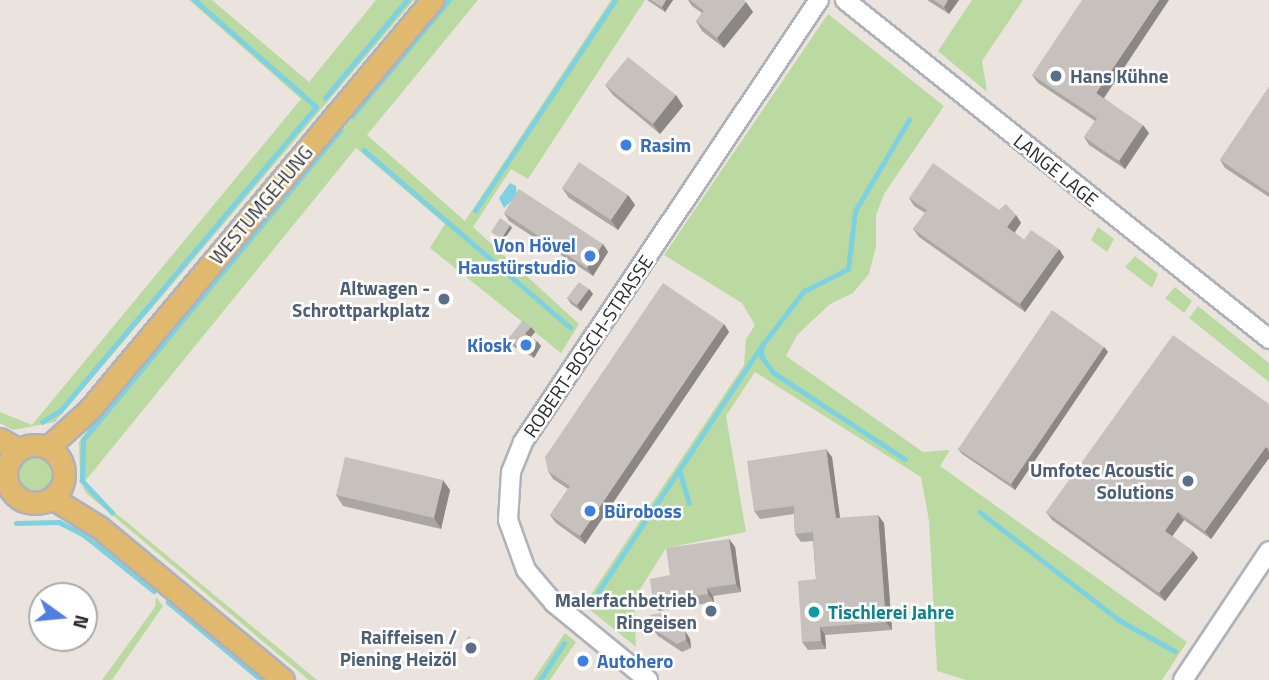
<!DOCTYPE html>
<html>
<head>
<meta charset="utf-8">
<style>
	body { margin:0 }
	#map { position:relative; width:1269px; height:680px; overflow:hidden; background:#ebe4de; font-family:"Titillium Web",sans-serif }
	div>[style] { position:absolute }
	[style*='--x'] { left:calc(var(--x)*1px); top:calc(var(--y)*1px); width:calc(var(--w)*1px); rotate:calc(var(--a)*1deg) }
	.green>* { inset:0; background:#bbdaa1 }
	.round { border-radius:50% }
	.water>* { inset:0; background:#7ed1e0 }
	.stream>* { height:4.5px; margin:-2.25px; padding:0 2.25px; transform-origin:2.25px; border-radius:2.25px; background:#7ed1e0 }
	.roads { filter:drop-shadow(2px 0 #afb2b9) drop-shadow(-2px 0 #afb2b9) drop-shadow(0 2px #afb2b9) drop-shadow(0 -2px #afb2b9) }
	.minor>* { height:18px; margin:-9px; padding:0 9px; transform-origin:9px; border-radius:9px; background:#fff }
	.major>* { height:21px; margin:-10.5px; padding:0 10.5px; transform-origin:10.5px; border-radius:10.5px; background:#e0b86e }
	.major>.ring { margin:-10.5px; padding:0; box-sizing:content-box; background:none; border:21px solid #e0b86e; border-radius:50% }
	.wall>* { inset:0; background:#aaa6a3 }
	.shaded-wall>* { inset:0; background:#8b8784 }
	.building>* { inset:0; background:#c6c1bd }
	.dots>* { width:19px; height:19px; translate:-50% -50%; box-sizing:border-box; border:4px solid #fff; border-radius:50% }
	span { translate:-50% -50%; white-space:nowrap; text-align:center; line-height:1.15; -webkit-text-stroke:5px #fff; paint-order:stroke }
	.service-label { font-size:19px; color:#4e5e75; font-weight:700 }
	.left { translate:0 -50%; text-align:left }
	.right { translate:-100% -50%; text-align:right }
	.shop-label { font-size:19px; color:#366cbe; font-weight:700 }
	.street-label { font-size:19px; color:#2a2a2a }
	.culture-label { font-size:19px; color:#0d838f; font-weight:700 }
	.north { position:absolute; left:28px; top:582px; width:70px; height:70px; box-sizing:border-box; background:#fff; border:2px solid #aaa; border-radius:50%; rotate:105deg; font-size:19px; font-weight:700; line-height:28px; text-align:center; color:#2a2a2a }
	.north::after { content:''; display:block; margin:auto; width:24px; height:32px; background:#527ee4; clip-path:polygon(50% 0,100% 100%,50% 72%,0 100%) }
</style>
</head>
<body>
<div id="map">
	<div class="green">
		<div style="clip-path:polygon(189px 0,212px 0,309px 82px,376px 0,414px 0,55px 422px,13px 430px,0 423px,0 412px,32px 425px,301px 99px)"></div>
		<div style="clip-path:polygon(444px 0,478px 0,367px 135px,465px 221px,611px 0,645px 0,528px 179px,511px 169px,473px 227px,579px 324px,561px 353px,430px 248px,445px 224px,356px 148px,82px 485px,317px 680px,309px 680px,86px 493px,80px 481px,79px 442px,113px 394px,337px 129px,344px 128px,351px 111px)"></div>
		<div style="clip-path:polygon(972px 0,1023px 0,982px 61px,987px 92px,938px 51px)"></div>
		<div style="clip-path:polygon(828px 14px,944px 106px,884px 194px,876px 215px,876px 246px,869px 274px,853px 293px,830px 304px,797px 335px,786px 356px,923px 452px,950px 450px,940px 466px,1187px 642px,1162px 680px,966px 680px,937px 671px,929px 521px,921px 477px,755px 372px,726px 416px,746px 532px,666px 548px,634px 599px,636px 647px,584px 605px,744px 365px,746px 339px,755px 325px,742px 303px,664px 255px)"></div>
		<div style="clip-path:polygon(1098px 227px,1114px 239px,1107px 252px,1091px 240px)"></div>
		<div style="clip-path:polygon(1135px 256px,1158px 274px,1152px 288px,1125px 267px)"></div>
		<div style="clip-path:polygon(1175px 287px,1192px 301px,1184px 313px,1165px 298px)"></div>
		<div style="clip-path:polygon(1198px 306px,1269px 363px,1269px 382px,1189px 318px)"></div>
		<div class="round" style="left:18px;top:457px;width:34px;height:34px"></div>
		<div style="clip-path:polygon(156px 597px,163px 606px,112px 680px,102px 680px,155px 607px)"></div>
		<div style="clip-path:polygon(565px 633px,576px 642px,550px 680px,533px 680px)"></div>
	</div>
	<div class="water">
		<div style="clip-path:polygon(510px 183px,516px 186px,517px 196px,504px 208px,499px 198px)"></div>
	</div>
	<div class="stream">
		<div style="--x:325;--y:98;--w:128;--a:-50.1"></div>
		<div style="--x:352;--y:116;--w:151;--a:-50.1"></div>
		<div style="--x:364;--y:150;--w:272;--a:40.7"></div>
		<div style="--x:475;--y:211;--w:253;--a:-56.4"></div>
		<div style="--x:762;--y:347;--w:10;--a:90"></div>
		<div style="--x:762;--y:357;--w:20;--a:53"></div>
		<div style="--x:774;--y:373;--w:157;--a:33.3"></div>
		<div style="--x:42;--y:422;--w:22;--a:-32"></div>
		<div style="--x:61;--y:410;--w:396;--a:-49.9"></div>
		<div style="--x:316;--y:107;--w:162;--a:-138.7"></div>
		<div style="--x:680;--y:471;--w:33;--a:74"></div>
		<div style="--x:980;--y:512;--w:176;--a:37.8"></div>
		<div style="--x:1119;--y:620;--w:64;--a:29"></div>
		<div style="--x:112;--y:513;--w:44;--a:-133.2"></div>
		<div style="--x:82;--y:481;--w:41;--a:-88.6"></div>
		<div style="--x:83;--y:440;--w:403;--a:-50.3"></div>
		<div style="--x:16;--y:523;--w:43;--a:-1.3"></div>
		<div style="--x:59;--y:522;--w:27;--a:27"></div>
		<div style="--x:83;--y:534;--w:91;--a:38.8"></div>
		<div style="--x:592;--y:601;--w:309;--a:-56.4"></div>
		<div style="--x:763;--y:344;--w:67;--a:-52.3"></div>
		<div style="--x:804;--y:291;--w:49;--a:-26.6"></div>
		<div style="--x:848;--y:269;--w:58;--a:-83.1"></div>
		<div style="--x:855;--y:211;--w:106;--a:-59.3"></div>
		<div style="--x:168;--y:602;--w:122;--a:39.7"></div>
		<div style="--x:540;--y:680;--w:44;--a:-57"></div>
	</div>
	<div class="roads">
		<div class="minor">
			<div style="--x:845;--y:0;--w:543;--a:38.64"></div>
			<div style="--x:648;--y:680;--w:122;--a:-140.7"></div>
			<div style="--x:554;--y:603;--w:43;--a:-130.3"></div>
			<div style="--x:526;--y:570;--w:53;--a:-109.8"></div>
			<div style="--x:508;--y:520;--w:48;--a:-86.4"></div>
			<div style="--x:511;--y:472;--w:32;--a:-68"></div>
			<div style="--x:523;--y:442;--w:532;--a:-56.19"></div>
			<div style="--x:1183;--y:680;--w:155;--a:-56.3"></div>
		</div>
		<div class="major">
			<div style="--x:0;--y:439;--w:21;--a:31"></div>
			<div class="ring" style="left:6px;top:445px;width:37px;height:37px"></div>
			<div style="--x:48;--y:447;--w:55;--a:-42.1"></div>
			<div style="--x:89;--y:410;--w:535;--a:-50.08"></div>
			<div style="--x:52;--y:498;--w:55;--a:31.7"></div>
			<div style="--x:99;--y:527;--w:239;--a:39.7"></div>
		</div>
	</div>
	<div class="wall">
		<div style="clip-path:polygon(647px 0,673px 0,665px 12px)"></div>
		<div style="clip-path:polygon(688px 0,744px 0,753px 12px,724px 48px,702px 31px,696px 21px,702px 13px,692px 6px)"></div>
		<div style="clip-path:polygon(927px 0,959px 0,949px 14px)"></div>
		<div style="clip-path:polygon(1032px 75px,1104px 98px,1149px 133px,1125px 169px,1089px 145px,1084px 137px,1095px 121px,1038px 83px)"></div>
		<div style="clip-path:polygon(605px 85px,676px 95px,683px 106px,660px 134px,613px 95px)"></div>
		<div style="clip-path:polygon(1269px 87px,1269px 197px,1225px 168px,1220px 160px)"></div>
		<div style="clip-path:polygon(562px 188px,628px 195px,635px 205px,618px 230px,569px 198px)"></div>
		<div style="clip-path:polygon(909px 198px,999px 210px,1016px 215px,1021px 223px,1014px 232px,1024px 240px,1064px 257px,1025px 312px,919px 237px,913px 229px,925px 213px,914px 206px)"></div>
		<div style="clip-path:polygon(504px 213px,603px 244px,608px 252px,593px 276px,509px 221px)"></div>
		<div style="clip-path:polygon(589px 289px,593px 294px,581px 311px,571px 304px,567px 298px)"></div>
		<div style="clip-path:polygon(724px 324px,729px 332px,585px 544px,556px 523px,550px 515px,568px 489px,553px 479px,548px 471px)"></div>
		<div style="clip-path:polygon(531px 327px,535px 332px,531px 337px,537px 341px,541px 346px,534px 358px,511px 345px,507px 340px)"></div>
		<div style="clip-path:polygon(1104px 347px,1108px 352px,1015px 490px,962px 454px,958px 449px)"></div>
		<div style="clip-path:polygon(1269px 404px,1269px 458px,1211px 539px,1184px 520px,1172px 536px,1193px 551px,1198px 558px,1165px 601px,1052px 520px,1046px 512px)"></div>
		<div style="clip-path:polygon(832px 457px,840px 518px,884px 523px,892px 630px,825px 635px,826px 649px,808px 650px,802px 642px,816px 579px,813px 541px,801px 542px,795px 534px,794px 514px,760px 519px,754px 511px)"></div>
		<div style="clip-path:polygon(450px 490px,441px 529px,343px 506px,336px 495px)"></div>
		<div style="clip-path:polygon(729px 539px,735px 547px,741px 592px,713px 596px,714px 602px,659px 611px,653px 603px,670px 575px)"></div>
		<div style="clip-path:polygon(652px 628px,685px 631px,690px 639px,691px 648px,682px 652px,658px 636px)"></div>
	</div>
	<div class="shaded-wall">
		<div style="clip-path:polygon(666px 0,673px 0,665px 12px,662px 7px)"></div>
		<div style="clip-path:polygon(948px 0,959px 0,949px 14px,944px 7px)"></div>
		<div style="clip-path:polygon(1159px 0,1169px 0,1102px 101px,1096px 93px)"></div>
		<div style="clip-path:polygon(746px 2px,753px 12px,724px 48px,717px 38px)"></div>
		<div style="clip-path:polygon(676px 95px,683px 106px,660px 134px,653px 124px)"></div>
		<div style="clip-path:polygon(1143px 125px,1149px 133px,1125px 169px,1119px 161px)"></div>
		<div style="clip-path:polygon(628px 195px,635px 205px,618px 230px,611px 220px)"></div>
		<div style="clip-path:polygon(1016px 215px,1021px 223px,1013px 235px,1007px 227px)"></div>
		<div style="clip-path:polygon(510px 225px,512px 228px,503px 241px,501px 239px)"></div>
		<div style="clip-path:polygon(603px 244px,608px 252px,593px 276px,587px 268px)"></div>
		<div style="clip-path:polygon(1059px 249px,1064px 257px,1025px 312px,1020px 304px)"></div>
		<div style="clip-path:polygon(589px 289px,593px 294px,581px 311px,577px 305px)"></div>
		<div style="clip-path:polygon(724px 324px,729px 332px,585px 544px,580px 536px)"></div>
		<div style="clip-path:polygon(531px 327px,535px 332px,529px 339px,525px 334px)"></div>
		<div style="clip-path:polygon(537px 341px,541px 346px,534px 358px,531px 353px)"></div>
		<div style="clip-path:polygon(1104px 347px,1108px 352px,1015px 490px,1011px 484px)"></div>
		<div style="clip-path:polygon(1266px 447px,1269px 452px,1269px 458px,1211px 539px,1205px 531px)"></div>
		<div style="clip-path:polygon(826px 449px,832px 457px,841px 526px,836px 518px)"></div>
		<div style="clip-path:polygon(443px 480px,450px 490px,441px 529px,434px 518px)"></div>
		<div style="clip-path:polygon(1178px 512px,1184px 520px,1171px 538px,1165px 531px)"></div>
		<div style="clip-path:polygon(878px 515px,884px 523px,892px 630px,886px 622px)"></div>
		<div style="clip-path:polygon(729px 539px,735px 547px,741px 592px,736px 584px)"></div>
		<div style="clip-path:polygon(1193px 551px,1198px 558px,1165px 601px,1159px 593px)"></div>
		<div style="clip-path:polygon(707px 588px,713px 596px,714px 602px,708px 594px)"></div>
		<div style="clip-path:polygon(820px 627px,825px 635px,826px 649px,821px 641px)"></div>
		<div style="clip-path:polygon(685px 631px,690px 639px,691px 648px,686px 640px)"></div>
		<div style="clip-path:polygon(478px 644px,480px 647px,471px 658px,469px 655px)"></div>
	</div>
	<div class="building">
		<div style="clip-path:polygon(651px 0,666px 0,662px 7px)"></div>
		<div style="clip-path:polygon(690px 0,744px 0,746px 2px,717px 38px,696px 21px,704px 11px)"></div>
		<div style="clip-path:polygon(934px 0,948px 0,944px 7px)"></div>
		<div style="clip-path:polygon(1082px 0,1159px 0,1096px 93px,1143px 125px,1119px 161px,1084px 137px,1097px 118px,1032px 75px)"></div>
		<div style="clip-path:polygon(628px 57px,676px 95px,653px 124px,605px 85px)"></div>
		<div style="clip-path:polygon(1269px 87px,1269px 193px,1220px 160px)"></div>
		<div style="clip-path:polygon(579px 162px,628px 195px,611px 220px,562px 188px)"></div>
		<div style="clip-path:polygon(933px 163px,999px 210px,1006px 204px,1016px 215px,1007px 227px,1024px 240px,1031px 230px,1059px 249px,1020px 304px,913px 229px,927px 210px,909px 198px)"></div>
		<div style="clip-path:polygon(519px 189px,603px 244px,587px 268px,504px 213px)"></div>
		<div style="clip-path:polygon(500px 218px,510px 225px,501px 239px,491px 232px)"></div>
		<div style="clip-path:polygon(579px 282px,589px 289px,577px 305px,567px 298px)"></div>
		<div style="clip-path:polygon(663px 283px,724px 324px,580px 536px,550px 515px,570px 486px,548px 471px,545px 457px)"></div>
		<div style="clip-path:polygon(1052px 310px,1104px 347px,1011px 484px,958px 449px)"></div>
		<div style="clip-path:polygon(523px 320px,531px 327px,525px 334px,537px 341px,531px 353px,507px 340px)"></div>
		<div style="clip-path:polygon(1173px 335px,1269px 404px,1269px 449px,1266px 447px,1205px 531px,1178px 512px,1165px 531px,1193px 551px,1159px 593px,1046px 512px)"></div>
		<div style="clip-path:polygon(826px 449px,836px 518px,878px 515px,886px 622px,820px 627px,821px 641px,802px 642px,798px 581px,816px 579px,813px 532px,795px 534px,794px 506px,754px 511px,747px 461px)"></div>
		<div style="clip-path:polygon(345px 457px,443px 480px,434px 518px,336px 495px)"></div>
		<div style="clip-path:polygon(729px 539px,736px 584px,707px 588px,708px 594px,653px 603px,650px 579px,670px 575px,666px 548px)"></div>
		<div style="clip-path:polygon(661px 613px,685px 631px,686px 640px,677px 644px,652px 628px,650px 615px)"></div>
		<div style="clip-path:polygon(469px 636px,478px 644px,469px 655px,460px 647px)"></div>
	</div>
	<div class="dots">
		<div style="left:1056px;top:76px;background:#5c6f8a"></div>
		<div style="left:626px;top:145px;background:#3f7fe0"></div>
		<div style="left:590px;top:256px;background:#3f7fe0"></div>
		<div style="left:444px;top:299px;background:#5c6f8a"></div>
		<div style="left:526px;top:345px;background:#3f7fe0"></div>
		<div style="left:1188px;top:481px;background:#5c6f8a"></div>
		<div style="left:590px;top:511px;background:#3f7fe0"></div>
		<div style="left:711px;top:611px;background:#5c6f8a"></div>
		<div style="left:814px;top:612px;background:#0f9aa8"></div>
		<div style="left:471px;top:648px;background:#5c6f8a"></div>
		<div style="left:583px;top:661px;background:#3f7fe0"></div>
	</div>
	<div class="service-label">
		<span class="left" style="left:1070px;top:76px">Hans Kühne</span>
		<span class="right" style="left:430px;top:299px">Altwagen -<br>Schrottparkplatz</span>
		<span class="right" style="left:1174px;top:481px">Umfotec Acoustic<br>Solutions</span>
		<span class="right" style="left:697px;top:611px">Malerfachbetrieb<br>Ringeisen</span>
		<span class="right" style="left:457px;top:648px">Raiffeisen /<br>Piening Heizöl</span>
	</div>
	<div class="shop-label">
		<span class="left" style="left:640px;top:145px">Rasim</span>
		<span class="right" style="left:576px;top:256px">Von Hövel<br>Haustürstudio</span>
		<span class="right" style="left:512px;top:345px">Kiosk</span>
		<span class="left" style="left:604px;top:511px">Büroboss</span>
		<span class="left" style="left:597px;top:661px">Autohero</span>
	</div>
	<div class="street-label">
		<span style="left:1056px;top:170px;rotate:39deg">LANGE LAGE</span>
		<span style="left:261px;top:205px;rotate:-50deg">WESTUMGEHUNG</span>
		<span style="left:588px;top:346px;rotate:-56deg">ROBERT-BOSCH-STRASSE</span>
	</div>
	<div class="culture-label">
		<span class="left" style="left:828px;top:612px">Tischlerei Jahre</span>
	</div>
	<div class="north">N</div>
</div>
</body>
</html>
